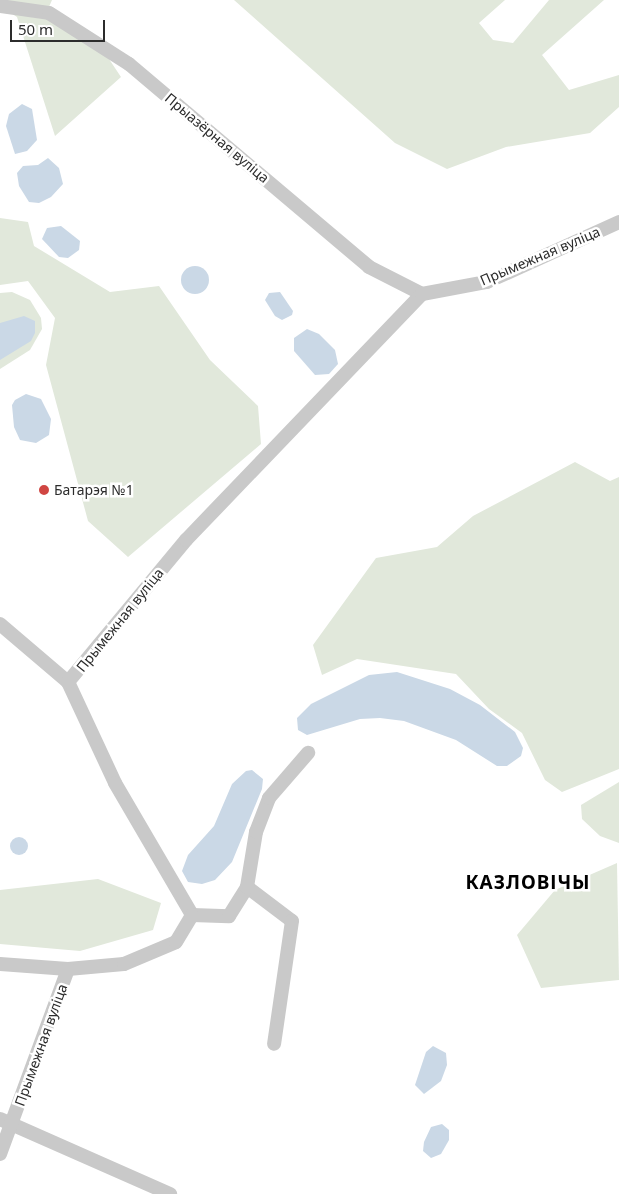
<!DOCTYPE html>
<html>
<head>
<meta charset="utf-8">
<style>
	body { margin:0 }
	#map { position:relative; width:619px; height:1194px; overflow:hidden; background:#fff; font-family:"Noto Sans",sans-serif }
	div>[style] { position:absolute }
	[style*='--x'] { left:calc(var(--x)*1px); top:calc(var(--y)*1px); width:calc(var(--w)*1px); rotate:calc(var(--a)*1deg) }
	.green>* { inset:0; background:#e1e8db }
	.water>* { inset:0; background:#cad8e6 }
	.round { border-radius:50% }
	.minor>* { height:14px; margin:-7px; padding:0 7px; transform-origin:7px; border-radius:7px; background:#c9c9c9 }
	.dots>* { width:14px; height:14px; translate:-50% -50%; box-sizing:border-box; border:2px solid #fff; border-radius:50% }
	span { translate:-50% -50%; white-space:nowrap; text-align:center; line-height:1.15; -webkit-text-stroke:5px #fff; paint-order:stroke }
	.street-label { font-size:14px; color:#2c2c2c }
	.poi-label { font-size:14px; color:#2c2c2c }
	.left { translate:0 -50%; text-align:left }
	.district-label { font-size:19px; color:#000; font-weight:700; letter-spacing:1px }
	.scale { position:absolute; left:10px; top:20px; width:95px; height:22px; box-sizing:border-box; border:2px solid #2c2c2c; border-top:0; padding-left:6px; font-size:15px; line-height:18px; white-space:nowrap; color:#2c2c2c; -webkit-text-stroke:4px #fff; paint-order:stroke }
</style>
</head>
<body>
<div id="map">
	<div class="green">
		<div style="clip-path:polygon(0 0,52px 0,45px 16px,107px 56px,121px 77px,55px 136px,17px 17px,0 6px)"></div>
		<div style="clip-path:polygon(234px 0,505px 0,479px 23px,493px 40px,513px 43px,549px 0,604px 0,542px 55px,569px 90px,619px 75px,619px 107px,590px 133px,506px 147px,447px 169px,395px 143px)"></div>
		<div style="clip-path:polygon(0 218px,28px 222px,34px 246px,110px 292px,159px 286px,210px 360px,258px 406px,261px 444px,128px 557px,88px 521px,46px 365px,55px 318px,28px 281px,0 285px)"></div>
		<div style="clip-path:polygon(12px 292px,30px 300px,41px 318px,42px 329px,30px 350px,0 369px,0 293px)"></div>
		<div style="clip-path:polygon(575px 462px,610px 481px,619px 477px,619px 769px,562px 792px,545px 780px,522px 733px,489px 709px,456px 674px,357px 659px,322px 675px,313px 645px,376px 558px,437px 547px,473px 516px)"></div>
		<div style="clip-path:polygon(619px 782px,619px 843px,600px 836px,582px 819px,581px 805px)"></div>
		<div style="clip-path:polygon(617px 863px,619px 980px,541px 988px,517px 935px,555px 890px)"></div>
		<div style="clip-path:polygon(98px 879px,161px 903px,153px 930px,80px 951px,0 944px,0 890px)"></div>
	</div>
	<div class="water">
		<div style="clip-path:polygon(22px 104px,32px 109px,37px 140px,27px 151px,15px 154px,6px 126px,9px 114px)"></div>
		<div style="clip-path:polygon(48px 158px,59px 168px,63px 184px,51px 197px,39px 203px,29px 202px,19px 186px,17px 173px,23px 166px,38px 165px)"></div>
		<div style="clip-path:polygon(61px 226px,80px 241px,79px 250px,68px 258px,59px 257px,42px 239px,47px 228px)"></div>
		<div class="round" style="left:181px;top:266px;width:28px;height:28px"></div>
		<div style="clip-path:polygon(280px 292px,293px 311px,292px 315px,282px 320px,275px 316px,265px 300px,269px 293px)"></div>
		<div style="clip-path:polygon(24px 316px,35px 321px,35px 333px,31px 341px,0 360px,0 323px)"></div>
		<div style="clip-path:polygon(307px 329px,319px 334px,335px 350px,338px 364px,329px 374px,315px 375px,294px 351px,294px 338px)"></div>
		<div style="clip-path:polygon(26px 394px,41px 399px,51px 419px,49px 435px,36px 443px,20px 440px,14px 427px,12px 405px,15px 400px)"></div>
		<div style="clip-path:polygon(397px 672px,450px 689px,480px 705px,515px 732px,523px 748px,521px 756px,507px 766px,497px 766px,456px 740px,404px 721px,380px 718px,360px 719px,307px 735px,298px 730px,297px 718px,311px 704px,369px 675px)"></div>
		<div style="clip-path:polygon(252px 770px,263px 779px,262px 789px,232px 862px,215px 880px,202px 884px,188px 882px,182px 871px,188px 855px,214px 826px,232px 784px,246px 771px)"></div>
		<div class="round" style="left:10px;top:837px;width:18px;height:18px"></div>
		<div style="clip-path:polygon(433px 1046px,446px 1053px,447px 1065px,441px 1081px,424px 1094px,415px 1085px,426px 1052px)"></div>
		<div style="clip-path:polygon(442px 1124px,449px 1130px,449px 1140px,441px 1154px,431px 1158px,423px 1151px,424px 1142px,431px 1127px)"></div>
	</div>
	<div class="minor">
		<div style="--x:0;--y:6;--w:49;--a:8.1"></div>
		<div style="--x:49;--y:13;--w:95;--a:32.5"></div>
		<div style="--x:129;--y:64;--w:314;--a:40.2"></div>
		<div style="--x:369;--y:267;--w:59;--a:27"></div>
		<div style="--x:0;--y:624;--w:89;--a:40.5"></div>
		<div style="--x:68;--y:682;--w:111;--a:65"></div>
		<div style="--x:115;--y:783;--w:153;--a:59.7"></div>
		<div style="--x:68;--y:682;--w:185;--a:-50.3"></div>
		<div style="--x:186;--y:540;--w:341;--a:-46.2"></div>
		<div style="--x:422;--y:294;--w:66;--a:-10.5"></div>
		<div style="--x:487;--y:282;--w:145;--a:-24.4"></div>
		<div style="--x:247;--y:887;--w:56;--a:37.1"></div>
		<div style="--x:292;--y:921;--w:124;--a:98.3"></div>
		<div style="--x:192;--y:915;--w:37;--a:2"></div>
		<div style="--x:229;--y:916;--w:34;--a:-58"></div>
		<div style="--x:247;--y:887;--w:56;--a:-80.7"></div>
		<div style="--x:256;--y:832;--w:36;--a:-69"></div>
		<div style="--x:269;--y:798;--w:60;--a:-49.1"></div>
		<div style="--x:0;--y:964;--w:68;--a:4.2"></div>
		<div style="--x:68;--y:969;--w:56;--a:-5.1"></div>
		<div style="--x:124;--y:964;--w:56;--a:-22.9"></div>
		<div style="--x:176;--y:942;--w:31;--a:-59"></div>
		<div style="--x:0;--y:1119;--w:186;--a:23.8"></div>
		<div style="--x:0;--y:1154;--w:197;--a:-69.8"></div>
	</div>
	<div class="dots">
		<div style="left:44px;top:490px;background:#d04642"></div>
	</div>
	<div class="street-label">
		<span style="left:217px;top:138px;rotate:40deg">Прыазёрная вуліца</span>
		<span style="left:540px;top:256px;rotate:-23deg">Прымежная вуліца</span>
		<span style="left:120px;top:620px;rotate:-51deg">Прымежная вуліца</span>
		<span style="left:41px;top:1045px;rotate:-70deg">Прымежная вуліца</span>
	</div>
	<div class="poi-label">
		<span class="left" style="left:54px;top:490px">Батарэя №1</span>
	</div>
	<div class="district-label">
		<span style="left:528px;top:883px">КАЗЛОВІЧЫ</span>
	</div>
	<div class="scale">50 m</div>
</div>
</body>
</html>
